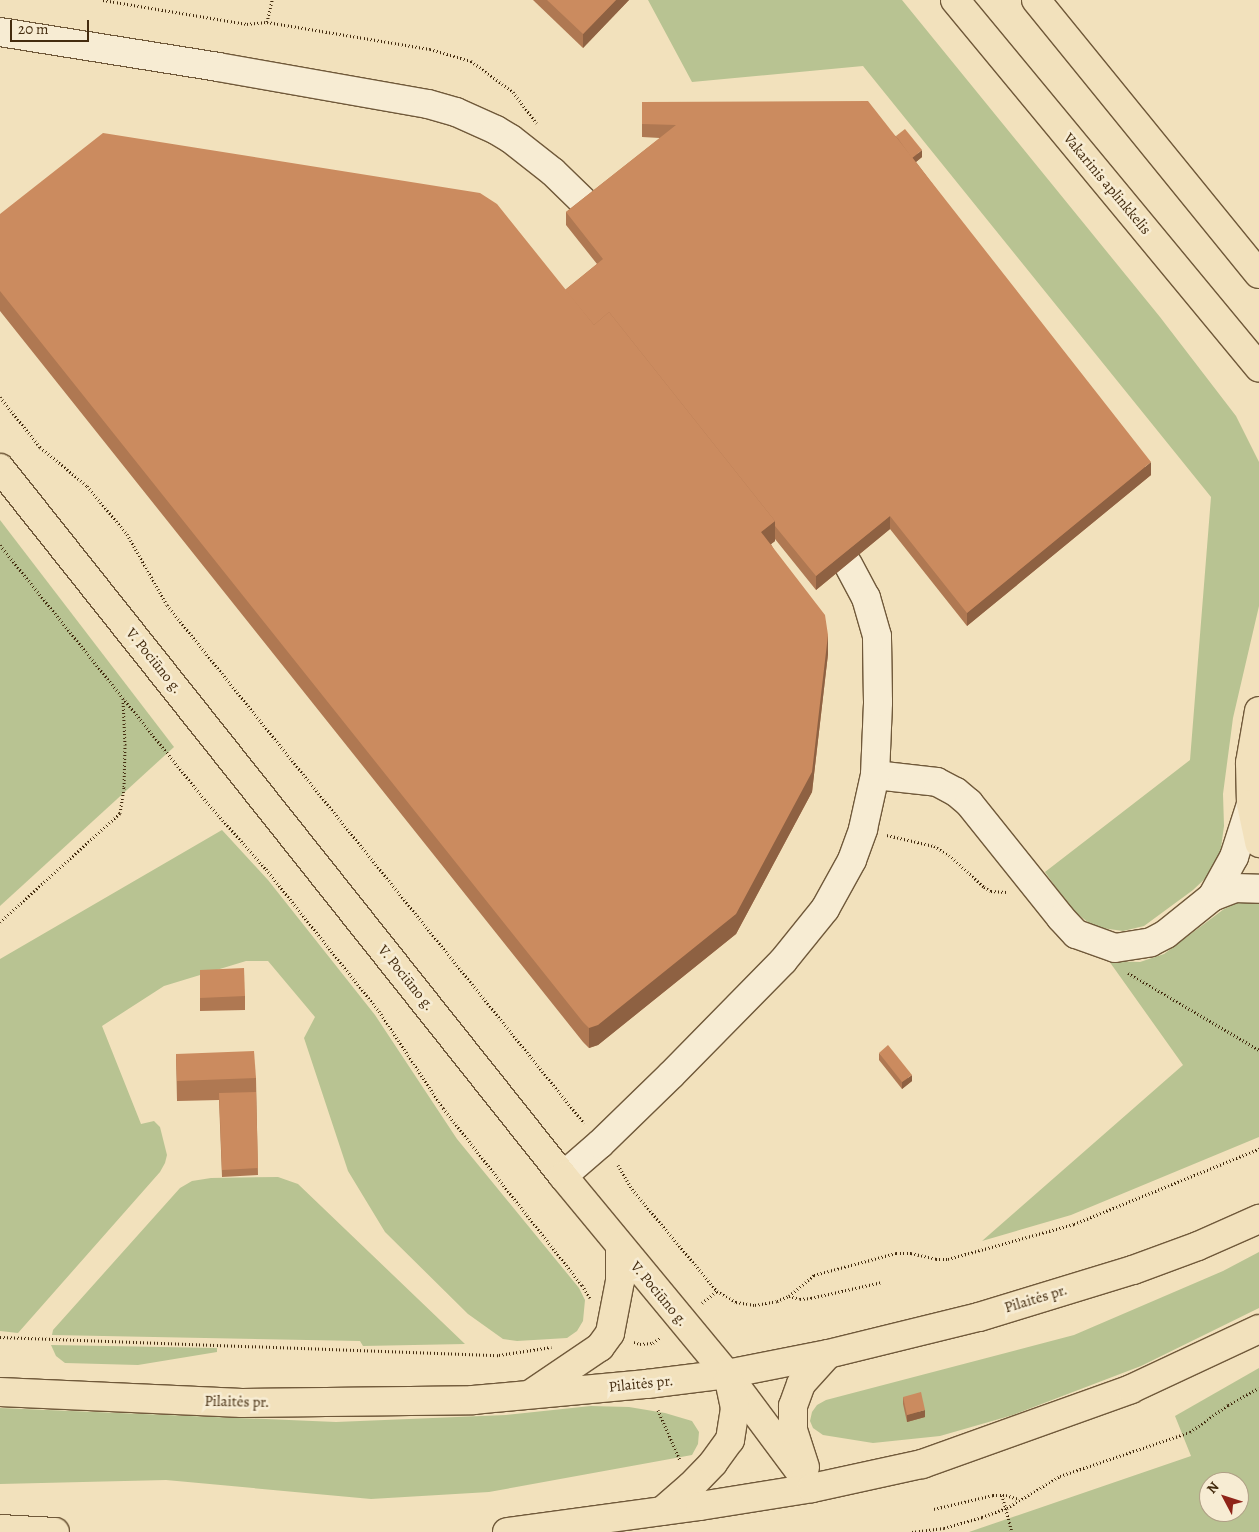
<!DOCTYPE html>
<html>
<head>
<meta charset="utf-8">
<style>
	body { margin:0 }
	#map { position:relative; width:1259px; height:1532px; overflow:hidden; background:#f2e1bc; font-family:Alegreya,serif }
	div>[style] { position:absolute }
	[style*='--x'] { left:calc(var(--x)*1px); top:calc(var(--y)*1px); width:calc(var(--w)*1px); rotate:calc(var(--a)*1deg) }
	.green>* { inset:0; background:#b8c392 }
	.path>* { height:3px; margin-top:-1.5px; transform-origin:0; background:repeating-linear-gradient(90deg,#442c0f 0 1px,transparent 0 3.5px) }
	.roads { filter:drop-shadow(1px 0 #70593a) drop-shadow(-1px 0 #70593a) drop-shadow(0 1px #70593a) drop-shadow(0 -1px #70593a) }
	.minor>* { height:28px; margin:-14px; padding:0 14px; transform-origin:14px; border-radius:14px; background:#f7ecd3 }
	.major>* { height:28px; margin:-14px; padding:0 14px; transform-origin:14px; border-radius:14px; background:#f2e1bc }
	.highway>* { height:28px; margin:-14px; padding:0 14px; transform-origin:14px; border-radius:14px; background:#f2e1bc }
	.wall>* { inset:0; background:#af7852 }
	.shaded-wall>* { inset:0; background:#8e6142 }
	.building>* { inset:0; background:#cb8b5f }
	span { translate:-50% -50%; white-space:nowrap; text-align:center; line-height:1.15; -webkit-text-stroke:5px #f7ecd3; paint-order:stroke }
	.street-label { font-size:15px; color:#442c0f }
	.north { position:absolute; left:1199px; top:1472px; width:50px; height:50px; box-sizing:border-box; background:#f7ecd3; border:1px solid #af9f85; border-radius:50%; rotate:310deg; font-size:14px; font-weight:700; line-height:20px; text-align:center; color:#442c0f }
	.north::after { content:''; display:block; margin:auto; width:18px; height:22px; background:#8f2418; clip-path:polygon(50% 0,100% 100%,50% 72%,0 100%) }
	.scale { position:absolute; left:10px; top:20px; width:79px; height:22px; box-sizing:border-box; border:2px solid #442c0f; border-top:0; padding-left:6px; font-size:15px; line-height:18px; white-space:nowrap; color:#442c0f; -webkit-text-stroke:4px #f7ecd3; paint-order:stroke }
</style>
</head>
<body>
<div id="map">
	<div class="green">
		<div style="clip-path:polygon(648px 0,902px 0,1160px 317px,1236px 416px,1259px 462px,1259px 606px,1233px 718px,1223px 794px,1224px 826px,1220px 855px,1210px 874px,1193px 890px,1144px 926px,1123px 931px,1102px 928px,1089px 923px,1071px 909px,1045px 872px,1190px 760px,1211px 497px,863px 66px,692px 82px)"></div>
		<div style="clip-path:polygon(0 520px,174px 747px,0 906px)"></div>
		<div style="clip-path:polygon(222px 830px,268px 880px,375px 1015px,457px 1139px,579px 1288px,585px 1300px,583px 1321px,577px 1331px,567px 1338px,517px 1341px,503px 1339px,468px 1314px,385px 1232px,348px 1171px,304px 1038px,315px 1017px,268px 961px,246px 961px,164px 986px,102px 1026px,141px 1124px,154px 1121px,160px 1127px,167px 1155px,165px 1163px,160px 1172px,18px 1333px,0 1331px,0 959px)"></div>
		<div style="clip-path:polygon(1244px 900px,1259px 901px,1259px 1137px,1071px 1215px,982px 1241px,1183px 1065px,1109px 961px,1140px 962px,1164px 954px,1224px 909px)"></div>
		<div style="clip-path:polygon(278px 1177px,298px 1184px,465px 1344px,363px 1346px,360px 1341px,52px 1335px,53px 1330px,180px 1188px,192px 1181px,211px 1178px)"></div>
		<div style="clip-path:polygon(1259px 1252px,1259px 1308px,1141px 1366px,1013px 1415px,940px 1436px,873px 1443px,823px 1435px,813px 1428px,810px 1421px,812px 1412px,817px 1405px,826px 1400px,1074px 1335px,1223px 1271px)"></div>
		<div style="clip-path:polygon(51px 1345px,217px 1348px,217px 1352px,138px 1365px,65px 1363px,56px 1356px)"></div>
		<div style="clip-path:polygon(evenodd,1259px 1368px,1259px 1532px,969px 1532px,1191px 1456px,1175px 1416px,1259px 1368px,1209px 1482px,1239px 1482px,1239px 1512px,1209px 1512px,1209px 1482px)"></div>
		<div style="clip-path:polygon(591px 1406px,629px 1407px,665px 1413px,692px 1421px,699px 1432px,698px 1444px,692px 1455px,489px 1492px,371px 1499px,166px 1480px,0 1484px,0 1408px,336px 1422px,506px 1415px)"></div>
	</div>
	<div class="path">
		<div style="--x:103;--y:0;--w:146;--a:9.5"></div>
		<div style="--x:247;--y:24;--w:20;--a:-6"></div>
		<div style="--x:267;--y:22;--w:23;--a:-77"></div>
		<div style="--x:267;--y:22;--w:165;--a:9.4"></div>
		<div style="--x:430;--y:49;--w:43;--a:16.3"></div>
		<div style="--x:471;--y:61;--w:52;--a:36.4"></div>
		<div style="--x:513;--y:92;--w:39;--a:53"></div>
		<div style="--x:0;--y:397;--w:64;--a:51.3"></div>
		<div style="--x:40;--y:447;--w:61;--a:39.7"></div>
		<div style="--x:87;--y:486;--w:62;--a:50.2"></div>
		<div style="--x:127;--y:534;--w:81;--a:60.6"></div>
		<div style="--x:167;--y:605;--w:665;--a:51.17"></div>
		<div style="--x:0;--y:545;--w:326;--a:51.2"></div>
		<div style="--x:204;--y:799;--w:94;--a:48.5"></div>
		<div style="--x:266;--y:869;--w:181;--a:51.5"></div>
		<div style="--x:379;--y:1011;--w:116;--a:56.6"></div>
		<div style="--x:443;--y:1108;--w:225;--a:51.9"></div>
		<div style="--x:582;--y:1285;--w:15;--a:58"></div>
		<div style="--x:887;--y:835;--w:48;--a:13.2"></div>
		<div style="--x:934;--y:846;--w:17;--a:31"></div>
		<div style="--x:949;--y:855;--w:47;--a:42.4"></div>
		<div style="--x:984;--y:887;--w:8;--a:30"></div>
		<div style="--x:991;--y:891;--w:15;--a:4"></div>
		<div style="--x:0;--y:922;--w:162;--a:-42.2"></div>
		<div style="--x:120;--y:813;--w:26;--a:-81"></div>
		<div style="--x:124;--y:787;--w:42;--a:-88.6"></div>
		<div style="--x:125;--y:745;--w:46;--a:-92.5"></div>
		<div style="--x:1128;--y:973;--w:152;--a:30.4"></div>
		<div style="--x:618;--y:1165;--w:28;--a:60"></div>
		<div style="--x:632;--y:1189;--w:133;--a:50.2"></div>
		<div style="--x:789;--y:1296;--w:11;--a:15"></div>
		<div style="--x:800;--y:1299;--w:11;--a:-5"></div>
		<div style="--x:811;--y:1298;--w:73;--a:-12.7"></div>
		<div style="--x:702;--y:1303;--w:19;--a:-39"></div>
		<div style="--x:717;--y:1291;--w:22;--a:30"></div>
		<div style="--x:736;--y:1302;--w:19;--a:9"></div>
		<div style="--x:755;--y:1305;--w:22;--a:-10"></div>
		<div style="--x:777;--y:1301;--w:13;--a:-23"></div>
		<div style="--x:789;--y:1296;--w:33;--a:-40"></div>
		<div style="--x:814;--y:1275;--w:85;--a:-15"></div>
		<div style="--x:896;--y:1253;--w:15;--a:0"></div>
		<div style="--x:911;--y:1253;--w:26;--a:13"></div>
		<div style="--x:936;--y:1259;--w:12;--a:0"></div>
		<div style="--x:948;--y:1259;--w:131;--a:-15.5"></div>
		<div style="--x:1074;--y:1224;--w:200;--a:-22.1"></div>
		<div style="--x:0;--y:1337;--w:499;--a:2.1"></div>
		<div style="--x:499;--y:1355;--w:53;--a:-8.7"></div>
		<div style="--x:634;--y:1342;--w:6;--a:18"></div>
		<div style="--x:640;--y:1344;--w:13;--a:-4"></div>
		<div style="--x:653;--y:1343;--w:10;--a:-37"></div>
		<div style="--x:658;--y:1410;--w:55;--a:66.3"></div>
		<div style="--x:1002;--y:1495;--w:38;--a:75"></div>
		<div style="--x:934;--y:1509;--w:61;--a:-13.3"></div>
		<div style="--x:993;--y:1495;--w:13;--a:0"></div>
		<div style="--x:1006;--y:1495;--w:13;--a:18"></div>
		<div style="--x:912;--y:1532;--w:32;--a:-7"></div>
		<div style="--x:944;--y:1528;--w:40;--a:-16"></div>
		<div style="--x:982;--y:1517;--w:27;--a:-20"></div>
		<div style="--x:1007;--y:1508;--w:62;--a:-31.1"></div>
		<div style="--x:1060;--y:1476;--w:137;--a:-18.7"></div>
		<div style="--x:1190;--y:1432;--w:47;--a:-35.4"></div>
		<div style="--x:1228;--y:1405;--w:35;--a:-29"></div>
	</div>
	<div class="roads">
		<div class="minor">
			<div style="--x:0;--y:32;--w:221;--a:9.1"></div>
			<div style="--x:218;--y:67;--w:213;--a:10"></div>
			<div style="--x:428;--y:104;--w:29;--a:16"></div>
			<div style="--x:456;--y:112;--w:44;--a:24.2"></div>
			<div style="--x:496;--y:130;--w:17;--a:31"></div>
			<div style="--x:511;--y:139;--w:53;--a:38.2"></div>
			<div style="--x:553;--y:172;--w:50;--a:44.2"></div>
			<div style="--x:875;--y:775;--w:62;--a:6.4"></div>
			<div style="--x:937;--y:782;--w:21;--a:28"></div>
			<div style="--x:956;--y:792;--w:17;--a:40"></div>
			<div style="--x:969;--y:803;--w:147;--a:51.3"></div>
			<div style="--x:1061;--y:918;--w:22;--a:47"></div>
			<div style="--x:1076;--y:934;--w:41;--a:19.7"></div>
			<div style="--x:1115;--y:948;--w:36;--a:-9"></div>
			<div style="--x:1151;--y:942;--w:17;--a:-28"></div>
			<div style="--x:1166;--y:934;--w:59;--a:-38.8"></div>
			<div style="--x:1212;--y:897;--w:46;--a:-61.2"></div>
			<div style="--x:1234;--y:857;--w:56;--a:-72.2"></div>
			<div style="--x:1212;--y:897;--w:25;--a:-21"></div>
			<div style="--x:1235;--y:888;--w:24;--a:2"></div>
			<div style="--x:563;--y:1176;--w:49;--a:-40.9"></div>
			<div style="--x:600;--y:1144;--w:99;--a:-44.2"></div>
			<div style="--x:671;--y:1075;--w:160;--a:-45.5"></div>
			<div style="--x:783;--y:961;--w:67;--a:-51.1"></div>
			<div style="--x:825;--y:909;--w:56;--a:-61.1"></div>
			<div style="--x:852;--y:860;--w:33;--a:-70"></div>
			<div style="--x:863;--y:829;--w:55;--a:-77.5"></div>
			<div style="--x:875;--y:775;--w:73;--a:-87.6"></div>
			<div style="--x:878;--y:702;--w:66;--a:-90.9"></div>
			<div style="--x:877;--y:636;--w:40;--a:-106"></div>
			<div style="--x:866;--y:598;--w:38;--a:-118"></div>
		</div>
		<div class="major">
			<div style="--x:0;--y:468;--w:905;--a:51.51"></div>
			<div style="--x:563;--y:1176;--w:257;--a:50.4"></div>
			<div style="--x:727;--y:1374;--w:142;--a:53.3"></div>
			<div style="--x:0;--y:1392;--w:242;--a:2.6"></div>
			<div style="--x:242;--y:1403;--w:231;--a:-0.7"></div>
			<div style="--x:473;--y:1400;--w:175;--a:-5.3"></div>
			<div style="--x:647;--y:1384;--w:81;--a:-7.1"></div>
			<div style="--x:727;--y:1374;--w:103;--a:-11.2"></div>
			<div style="--x:828;--y:1354;--w:155;--a:-13.8"></div>
			<div style="--x:979;--y:1317;--w:161;--a:-17"></div>
			<div style="--x:1133;--y:1270;--w:69;--a:-20.3"></div>
			<div style="--x:1198;--y:1246;--w:67;--a:-23.9"></div>
			<div style="--x:532;--y:1393;--w:82;--a:-34.1"></div>
			<div style="--x:600;--y:1347;--w:17;--a:-54"></div>
			<div style="--x:610;--y:1333;--w:53;--a:-79.1"></div>
			<div style="--x:620;--y:1281;--w:35;--a:-90"></div>
			<div style="--x:805;--y:1467;--w:39;--a:-108"></div>
			<div style="--x:793;--y:1430;--w:24;--a:-90"></div>
			<div style="--x:793;--y:1406;--w:23;--a:-70"></div>
			<div style="--x:801;--y:1384;--w:40;--a:-48"></div>
			<div style="--x:662;--y:1511;--w:38;--a:-41"></div>
			<div style="--x:691;--y:1486;--w:32;--a:-46"></div>
			<div style="--x:713;--y:1463;--w:29;--a:-54"></div>
			<div style="--x:730;--y:1440;--w:32;--a:-81"></div>
			<div style="--x:735;--y:1408;--w:29;--a:-102"></div>
			<div style="--x:0;--y:1529;--w:55;--a:3.1"></div>
			<div style="--x:507;--y:1532;--w:195;--a:-7.7"></div>
			<div style="--x:700;--y:1506;--w:113;--a:-9.1"></div>
			<div style="--x:812;--y:1488;--w:113;--a:-12.3"></div>
			<div style="--x:922;--y:1464;--w:222;--a:-19.7"></div>
			<div style="--x:1131;--y:1389;--w:141;--a:-25.1"></div>
		</div>
		<div class="highway">
			<div style="--x:955;--y:0;--w:477;--a:50.4"></div>
			<div style="--x:1036;--y:0;--w:353;--a:50.9"></div>
			<div style="--x:1259;--y:711;--w:53;--a:99.8"></div>
			<div style="--x:1250;--y:763;--w:41;--a:88.6"></div>
			<div style="--x:1251;--y:804;--w:40;--a:78"></div>
		</div>
	</div>
	<div class="wall">
		<div style="clip-path:polygon(533px 0,629px 0,583px 48px)"></div>
		<div style="clip-path:polygon(642px 102px,896px 136px,922px 157px,916px 162px,1151px 475px,967px 626px,890px 529px,816px 590px,775px 539px,775px 541px,771px 544px,828px 654px,812px 792px,736px 934px,598px 1045px,589px 1048px,583px 1042px,0 311px,0 214px,565px 290px,597px 264px,566px 225px,566px 212px,660px 138px,642px 137px)"></div>
		<div style="clip-path:polygon(200px 970px,245px 996px,245px 1010px,200px 1011px)"></div>
		<div style="clip-path:polygon(879px 1053px,912px 1081px,902px 1089px,879px 1060px)"></div>
		<div style="clip-path:polygon(176px 1054px,256px 1078px,258px 1175px,222px 1177px,219px 1100px,177px 1101px)"></div>
		<div style="clip-path:polygon(903px 1397px,925px 1417px,907px 1422px,903px 1404px)"></div>
	</div>
	<div class="shaded-wall">
		<div style="clip-path:polygon(616px 0,629px 0,583px 48px,583px 34px)"></div>
		<div style="clip-path:polygon(922px 150px,922px 157px,911px 166px,911px 159px)"></div>
		<div style="clip-path:polygon(1151px 462px,1151px 475px,967px 626px,967px 613px)"></div>
		<div style="clip-path:polygon(890px 516px,890px 529px,816px 590px,816px 576px)"></div>
		<div style="clip-path:polygon(775px 521px,775px 541px,761px 552px,761px 532px)"></div>
		<div style="clip-path:polygon(828px 635px,828px 654px,812px 792px,736px 934px,598px 1045px,589px 1048px,589px 1028px)"></div>
		<div style="clip-path:polygon(912px 1075px,912px 1081px,902px 1089px,902px 1082px)"></div>
		<div style="clip-path:polygon(925px 1410px,925px 1417px,907px 1422px,907px 1415px)"></div>
	</div>
	<div class="building">
		<div style="clip-path:polygon(547px 0,616px 0,583px 34px)"></div>
		<div style="clip-path:polygon(868px 101px,1151px 462px,967px 613px,890px 516px,816px 576px,775px 526px,775px 521px,609px 312px,594px 325px,565px 290px,603px 259px,566px 212px,676px 125px,642px 124px,642px 102px)"></div>
		<div style="clip-path:polygon(905px 129px,922px 150px,912px 158px,896px 136px)"></div>
		<div style="clip-path:polygon(103px 133px,480px 193px,497px 204px,594px 325px,609px 312px,775px 521px,761px 532px,825px 615px,828px 635px,812px 772px,736px 914px,598px 1025px,589px 1028px,583px 1022px,0 291px,0 214px)"></div>
		<div style="clip-path:polygon(244px 968px,245px 996px,200px 998px,200px 970px)"></div>
		<div style="clip-path:polygon(888px 1045px,912px 1075px,902px 1082px,879px 1053px)"></div>
		<div style="clip-path:polygon(254px 1051px,256px 1078px,177px 1081px,176px 1054px)"></div>
		<div style="clip-path:polygon(256px 1092px,258px 1168px,222px 1170px,219px 1093px)"></div>
		<div style="clip-path:polygon(921px 1392px,925px 1410px,907px 1415px,903px 1397px)"></div>
	</div>
	<div class="street-label">
		<span style="left:1107px;top:184px;rotate:50deg">Vakarinis aplinkkelis</span>
		<span style="left:154px;top:661px;rotate:51deg">V. Pociūno g.</span>
		<span style="left:406px;top:978px;rotate:51deg">V. Pociūno g.</span>
		<span style="left:659px;top:1294px;rotate:50deg">V. Pociūno g.</span>
		<span style="left:1036px;top:1299px;rotate:-17deg">Pilaitės pr.</span>
		<span style="left:641px;top:1384px;rotate:-6deg">Pilaitės pr.</span>
		<span style="left:237px;top:1402px;rotate:1deg">Pilaitės pr.</span>
	</div>
	<div class="north">N</div>
	<div class="scale">20 m</div>
</div>
</body>
</html>
